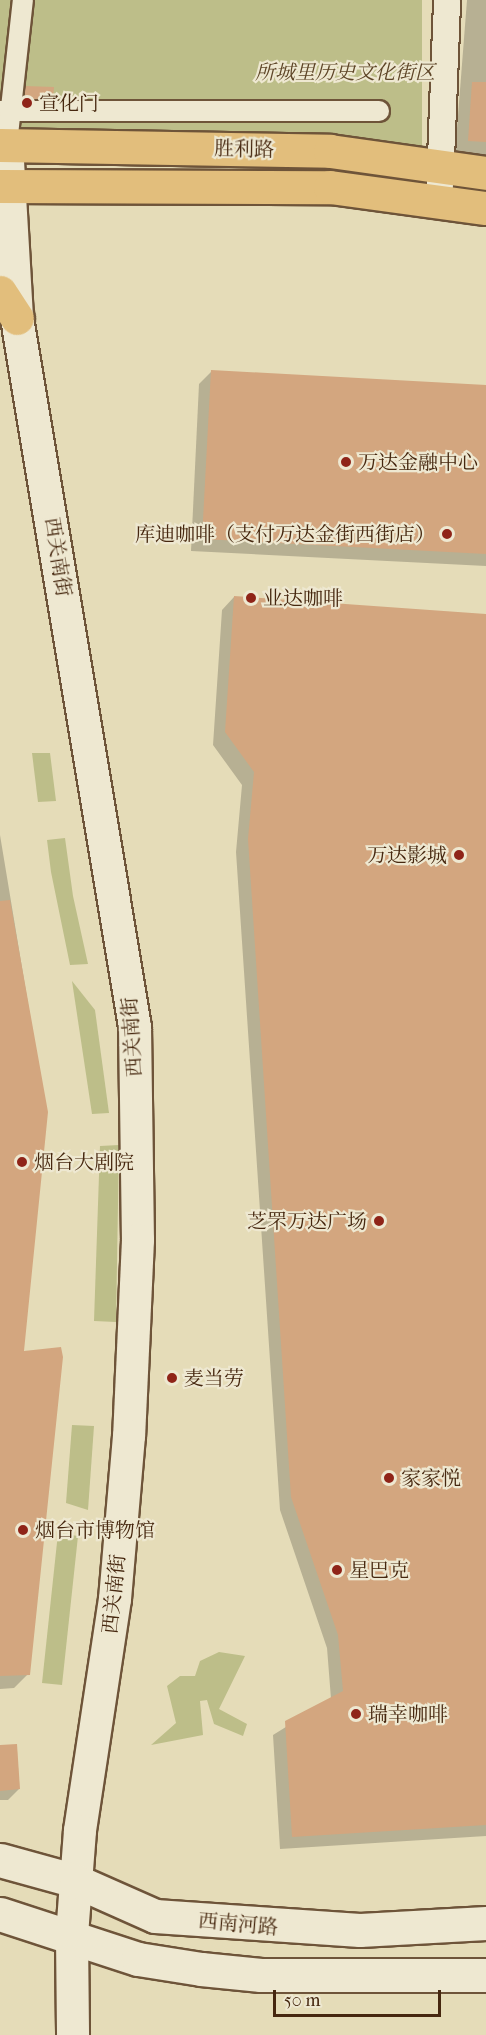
<!DOCTYPE html>
<html>
<head>
<meta charset="utf-8">
<style>
	body { margin:0 }
	#map { position:relative; width:486px; height:2035px; overflow:hidden; background:#e5dcb8; font-family:"IM FELL French Canon","Noto Serif SC",serif }
	div>[style] { position:absolute }
	[style*='--x'] { left:calc(var(--x)*1px); top:calc(var(--y)*1px); width:calc(var(--w)*1px); rotate:calc(var(--a)*1deg) }
	.green>* { inset:0; background:#bdbe89 }
	.shadow>* { inset:0; background:#0003 }
	.building>* { inset:0; background:#d3a67f }
	.roads { filter:drop-shadow(2px 0 #6e5439) drop-shadow(-2px 0 #6e5439) drop-shadow(0 2px #6e5439) drop-shadow(0 -2px #6e5439) }
	.pedestrian>* { height:20px; margin:-10px; padding:0 10px; transform-origin:10px; border-radius:10px; background:#eee8d1 }
	.minor>* { height:26px; margin:-13px; padding:0 13px; transform-origin:13px; border-radius:13px; background:#eee8d1 }
	.tertiary>* { height:32px; margin:-16px; padding:0 16px; transform-origin:16px; border-radius:16px; background:#eee8d1 }
	.secondary>* { height:33px; margin:-16.5px; padding:0 16.5px; transform-origin:16.5px; border-radius:16.5px; background:#eee8d1 }
	.primary>* { height:33px; margin:-16.5px; padding:0 16.5px; transform-origin:16.5px; border-radius:16.5px; background:#e2be7c }
	.dots>* { width:16px; height:16px; translate:-50% -50%; box-sizing:border-box; border:3px solid #eee8d1; border-radius:50% }
	span { translate:-50% -50%; white-space:nowrap; text-align:center; line-height:1.15; -webkit-text-stroke:4.5px #eee8d1; paint-order:stroke }
	.park-label { font-size:20px; color:#5e4527; font-style:italic }
	.poi-label { font-size:20px; color:#46270f }
	.left { translate:0 -50%; text-align:left }
	.right { translate:-100% -50%; text-align:right }
	.street-label { font-size:20px; color:#46270f }
	.scale { position:absolute; left:273px; top:1990px; width:168px; height:27px; box-sizing:border-box; border:3px solid #46270f; border-top:0; padding-left:8px; font-size:18px; line-height:21px; white-space:nowrap; color:#46270f; -webkit-text-stroke:4px #eee8d1; paint-order:stroke }
</style>
</head>
<body>
<div id="map">
	<div class="green">
		<div style="clip-path:polygon(0 0,422px 0,422px 148px,0 135px)"></div>
		<div style="clip-path:polygon(32px 753px,50px 753px,56px 801px,38px 802px)"></div>
		<div style="clip-path:polygon(65px 838px,73px 896px,88px 964px,70px 965px,51px 872px,47px 840px)"></div>
		<div style="clip-path:polygon(72px 981px,95px 1010px,109px 1113px,92px 1114px)"></div>
		<div style="clip-path:polygon(119px 1145px,116px 1322px,94px 1321px,100px 1146px)"></div>
		<div style="clip-path:polygon(72px 1425px,94px 1426px,88px 1510px,66px 1503px)"></div>
		<div style="clip-path:polygon(58px 1533px,78px 1536px,62px 1685px,42px 1683px)"></div>
		<div style="clip-path:polygon(219px 1652px,245px 1656px,219px 1709px,247px 1724px,243px 1736px,214px 1724px,207px 1700px,200px 1701px,203px 1735px,151px 1745px,176px 1723px,167px 1686px,180px 1676px,195px 1676px,200px 1661px)"></div>
	</div>
	<div class="shadow">
		<div style="clip-path:polygon(467px 0,486px 0,486px 156px,455px 154px)"></div>
		<div style="clip-path:polygon(26px 88px,52px 98px,44px 106px,17px 106px)"></div>
		<div style="clip-path:polygon(211px 372px,486px 386px,486px 566px,191px 551px,199px 384px)"></div>
		<div style="clip-path:polygon(234px 597px,486px 615px,486px 1836px,280px 1849px,273px 1735px,331px 1699px,327px 1648px,280px 1510px,236px 852px,242px 785px,213px 745px,222px 610px)"></div>
		<div style="clip-path:polygon(0 835px,46px 1112px,22px 1352px,28px 1674px,14px 1688px,0 1689px)"></div>
		<div style="clip-path:polygon(0 1747px,19px 1789px,8px 1800px,0 1800px)"></div>
	</div>
	<div class="building">
		<div style="clip-path:polygon(472px 82px,486px 82px,486px 142px,468px 141px)"></div>
		<div style="clip-path:polygon(25px 86px,54px 87px,53px 99px,24px 99px)"></div>
		<div style="clip-path:polygon(211px 370px,486px 385px,486px 554px,202px 539px)"></div>
		<div style="clip-path:polygon(234px 596px,486px 614px,486px 1825px,292px 1837px,285px 1721px,343px 1691px,338px 1635px,291px 1497px,248px 839px,254px 772px,225px 732px)"></div>
		<div style="clip-path:polygon(10px 900px,48px 1112px,24px 1351px,61px 1347px,63px 1357px,30px 1675px,0 1676px,0 901px)"></div>
		<div style="clip-path:polygon(17px 1744px,20px 1789px,0 1791px,0 1745px)"></div>
	</div>
	<div class="roads">
		<div class="pedestrian">
			<div style="--x:0;--y:111;--w:379;--a:0"></div>
			<div style="--x:7;--y:144;--w:145;--a:-83.7"></div>
		</div>
		<div class="minor">
			<div style="--x:440;--y:185;--w:185;--a:-87.8"></div>
		</div>
		<div class="tertiary">
			<div style="--x:7;--y:144;--w:174;--a:86.7"></div>
			<div style="--x:17;--y:318;--w:719;--a:80.55"></div>
			<div style="--x:135;--y:1027;--w:213;--a:89.2"></div>
			<div style="--x:138;--y:1240;--w:196;--a:92.6"></div>
			<div style="--x:129;--y:1436;--w:164;--a:94.9"></div>
			<div style="--x:115;--y:1599;--w:235;--a:98.6"></div>
			<div style="--x:80;--y:1831;--w:105;--a:94.4"></div>
			<div style="--x:72;--y:1936;--w:99;--a:89.4"></div>
		</div>
		<div class="secondary">
			<div style="--x:0;--y:1860;--w:79;--a:15.4"></div>
			<div style="--x:76;--y:1881;--w:86;--a:23.9"></div>
			<div style="--x:155;--y:1916;--w:205;--a:3.9"></div>
			<div style="--x:360;--y:1930;--w:126;--a:-3.2"></div>
			<div style="--x:0;--y:1914;--w:145;--a:18.1"></div>
			<div style="--x:138;--y:1959;--w:64;--a:9"></div>
			<div style="--x:201;--y:1969;--w:60;--a:5.7"></div>
			<div style="--x:261;--y:1975;--w:225;--a:0"></div>
		</div>
		<div class="primary">
			<div style="--x:0;--y:145;--w:330;--a:1"></div>
			<div style="--x:330;--y:151;--w:158;--a:8"></div>
			<div style="--x:0;--y:186;--w:330;--a:0.2"></div>
			<div style="--x:330;--y:187;--w:157;--a:7.7"></div>
			<div style="--x:0;--y:292;--w:31;--a:57"></div>
		</div>
	</div>
	<div class="dots">
		<div style="left:27px;top:103px;background:#8f2418"></div>
		<div style="left:346px;top:462px;background:#8f2418"></div>
		<div style="left:447px;top:534px;background:#8f2418"></div>
		<div style="left:251px;top:598px;background:#8f2418"></div>
		<div style="left:459px;top:855px;background:#8f2418"></div>
		<div style="left:22px;top:1162px;background:#8f2418"></div>
		<div style="left:379px;top:1221px;background:#8f2418"></div>
		<div style="left:172px;top:1378px;background:#8f2418"></div>
		<div style="left:389px;top:1478px;background:#8f2418"></div>
		<div style="left:23px;top:1530px;background:#8f2418"></div>
		<div style="left:337px;top:1570px;background:#8f2418"></div>
		<div style="left:356px;top:1714px;background:#8f2418"></div>
	</div>
	<div class="park-label">
		<span style="left:345px;top:72px">所城里历史文化街区</span>
	</div>
	<div class="poi-label">
		<span class="left" style="left:39px;top:103px">宣化门</span>
		<span class="left" style="left:358px;top:462px">万达金融中心</span>
		<span class="right" style="left:435px;top:534px">库迪咖啡（支付万达金街西街店）</span>
		<span class="left" style="left:263px;top:598px">业达咖啡</span>
		<span class="right" style="left:447px;top:855px">万达影城</span>
		<span class="left" style="left:34px;top:1162px">烟台大剧院</span>
		<span class="right" style="left:367px;top:1221px">芝罘万达广场</span>
		<span class="left" style="left:184px;top:1378px">麦当劳</span>
		<span class="left" style="left:401px;top:1478px">家家悦</span>
		<span class="left" style="left:35px;top:1530px">烟台市博物馆</span>
		<span class="left" style="left:349px;top:1570px">星巴克</span>
		<span class="left" style="left:368px;top:1714px">瑞幸咖啡</span>
	</div>
	<div class="street-label">
		<span style="left:244px;top:149px;rotate:1deg">胜利路</span>
		<span style="left:58px;top:557px;rotate:81deg">西关南街</span>
		<span style="left:132px;top:1037px;rotate:-94deg">西关南街</span>
		<span style="left:114px;top:1594px;rotate:-84deg">西关南街</span>
		<span style="left:238px;top:1924px;rotate:5deg">西南河路</span>
	</div>
	<div class="scale">50 m</div>
</div>
</body>
</html>
